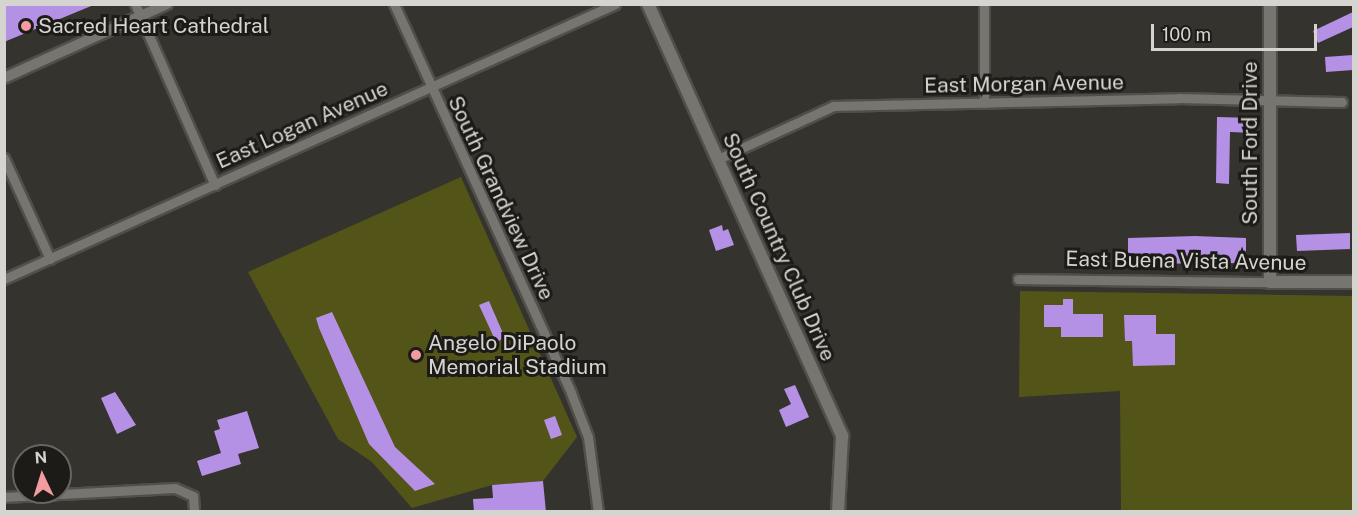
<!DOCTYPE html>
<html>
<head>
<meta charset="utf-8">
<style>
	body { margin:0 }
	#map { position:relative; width:1358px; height:516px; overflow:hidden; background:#35332e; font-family:"Public Sans",sans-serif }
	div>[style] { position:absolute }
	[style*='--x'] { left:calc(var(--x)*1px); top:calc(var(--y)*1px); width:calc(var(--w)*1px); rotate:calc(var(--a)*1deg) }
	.green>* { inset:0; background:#535518 }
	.building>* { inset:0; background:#b591e5 }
	.roads { filter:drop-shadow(2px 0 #504f4a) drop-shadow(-2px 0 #504f4a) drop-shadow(0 2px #504f4a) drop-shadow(0 -2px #504f4a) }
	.minor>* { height:9px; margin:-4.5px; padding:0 4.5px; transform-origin:4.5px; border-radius:4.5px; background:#77756f }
	.tertiary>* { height:10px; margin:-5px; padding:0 5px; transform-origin:5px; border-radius:5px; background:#77756f }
	.secondary>* { height:12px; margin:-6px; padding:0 6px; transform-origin:6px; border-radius:6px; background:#77756f }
	.dots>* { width:16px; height:16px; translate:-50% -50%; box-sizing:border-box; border:3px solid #1c1b18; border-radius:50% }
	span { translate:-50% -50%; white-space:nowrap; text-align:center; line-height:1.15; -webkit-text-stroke:6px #1c1b18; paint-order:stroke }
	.poi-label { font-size:21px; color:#d5d4d1 }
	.left { translate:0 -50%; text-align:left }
	.street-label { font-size:21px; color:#d5d4d1 }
	.frame { position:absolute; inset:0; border:6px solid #d5d4d1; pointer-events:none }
	.north { position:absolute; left:12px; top:444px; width:60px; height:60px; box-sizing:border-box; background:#1c1b18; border:2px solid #666562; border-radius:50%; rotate:356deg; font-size:16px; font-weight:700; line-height:24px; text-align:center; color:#d5d4d1 }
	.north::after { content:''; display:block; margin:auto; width:21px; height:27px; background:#f49aa1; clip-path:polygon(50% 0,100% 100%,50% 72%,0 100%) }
	.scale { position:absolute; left:1151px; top:24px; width:166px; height:27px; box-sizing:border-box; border:3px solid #d5d4d1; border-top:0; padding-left:8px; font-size:18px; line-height:21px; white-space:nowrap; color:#d5d4d1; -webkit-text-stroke:4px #1c1b18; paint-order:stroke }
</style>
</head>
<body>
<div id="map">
	<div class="green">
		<div style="clip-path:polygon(461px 177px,577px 437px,543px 481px,492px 485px,412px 508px,372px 462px,338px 439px,248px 272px)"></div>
		<div style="clip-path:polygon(1020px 291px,1353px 296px,1353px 511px,1121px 511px,1120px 391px,1019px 397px)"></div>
	</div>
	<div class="building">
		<div style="clip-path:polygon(4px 4px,96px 4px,4px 42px)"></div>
		<div style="clip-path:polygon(1353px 12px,1353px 27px,1318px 43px,1313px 31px)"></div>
		<div style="clip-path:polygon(1353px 55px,1353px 70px,1326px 72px,1325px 57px)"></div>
		<div style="clip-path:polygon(1217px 117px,1254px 118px,1254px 133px,1230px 132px,1229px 184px,1216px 183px)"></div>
		<div style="clip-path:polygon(722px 225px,723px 231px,728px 229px,734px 245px,716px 251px,709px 230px)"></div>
		<div style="clip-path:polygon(1350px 233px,1350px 249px,1297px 251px,1296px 235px)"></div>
		<div style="clip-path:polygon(1195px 236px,1246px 238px,1246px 263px,1128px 264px,1128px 238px)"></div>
		<div style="clip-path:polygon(1063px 299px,1073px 299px,1073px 314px,1103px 314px,1103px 337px,1061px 337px,1061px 327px,1044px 327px,1044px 305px,1063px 305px)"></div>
		<div style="clip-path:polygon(489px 301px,505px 338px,496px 342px,479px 305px)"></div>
		<div style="clip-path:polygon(332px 312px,395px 447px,435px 484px,415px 491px,369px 444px,319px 328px,316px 318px)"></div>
		<div style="clip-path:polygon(1124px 315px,1156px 315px,1156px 334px,1175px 334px,1175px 365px,1133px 366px,1132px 341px,1125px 341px)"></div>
		<div style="clip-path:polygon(795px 385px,809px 417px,786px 427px,779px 410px,791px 404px,784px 389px)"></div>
		<div style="clip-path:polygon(115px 392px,136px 425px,117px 434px,101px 398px)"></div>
		<div style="clip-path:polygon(247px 411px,259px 448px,238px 454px,241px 464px,202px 476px,197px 461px,221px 453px,214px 431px,220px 429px,217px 420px)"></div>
		<div style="clip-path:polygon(555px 416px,562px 435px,551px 439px,544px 420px)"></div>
		<div style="clip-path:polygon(543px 481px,546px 512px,474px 512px,473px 499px,493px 498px,492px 485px)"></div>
	</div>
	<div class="roads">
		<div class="minor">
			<div style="--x:135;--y:4;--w:198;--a:66.2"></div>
			<div style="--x:394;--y:4;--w:427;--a:65.5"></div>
			<div style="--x:571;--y:393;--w:47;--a:68.9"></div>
			<div style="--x:588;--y:437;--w:76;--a:82.4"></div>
			<div style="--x:984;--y:4;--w:99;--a:90"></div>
			<div style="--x:4;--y:158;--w:111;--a:65.5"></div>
			<div style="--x:718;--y:159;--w:127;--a:-24.7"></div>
			<div style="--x:833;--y:106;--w:346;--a:-1.3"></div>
			<div style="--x:1179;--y:98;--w:163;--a:1.4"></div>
			<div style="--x:4;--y:279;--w:670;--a:-24.23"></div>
			<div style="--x:1018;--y:279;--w:252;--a:0.7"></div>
			<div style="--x:4;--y:497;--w:171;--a:-3"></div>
			<div style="--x:175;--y:488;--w:20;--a:24"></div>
			<div style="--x:193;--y:496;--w:16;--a:86"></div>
		</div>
		<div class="tertiary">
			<div style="--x:4;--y:78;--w:179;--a:-24.4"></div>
		</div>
		<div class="secondary">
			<div style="--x:648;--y:4;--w:474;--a:65.8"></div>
			<div style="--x:842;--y:436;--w:76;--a:93"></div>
			<div style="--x:1270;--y:4;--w:278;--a:90"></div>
			<div style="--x:1270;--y:282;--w:84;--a:0"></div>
		</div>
	</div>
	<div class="dots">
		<div style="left:26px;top:26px;background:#f49aa1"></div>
		<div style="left:416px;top:355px;background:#f49aa1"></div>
	</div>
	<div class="poi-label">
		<span class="left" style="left:38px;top:26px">Sacred Heart Cathedral</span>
		<span class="left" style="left:428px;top:355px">Angelo DiPaolo<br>Memorial Stadium</span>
	</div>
	<div class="street-label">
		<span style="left:1024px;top:84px;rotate:-1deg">East Morgan Avenue</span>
		<span style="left:302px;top:125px;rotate:-24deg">East Logan Avenue</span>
		<span style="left:1250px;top:143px;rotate:-90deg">South Ford Drive</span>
		<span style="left:501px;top:198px;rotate:65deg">South Grandview Drive</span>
		<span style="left:779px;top:247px;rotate:66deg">South Country Club Drive</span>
		<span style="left:1186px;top:261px;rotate:1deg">East Buena Vista Avenue</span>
	</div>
	<div class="frame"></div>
	<div class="north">N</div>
	<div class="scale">100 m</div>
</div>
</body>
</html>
